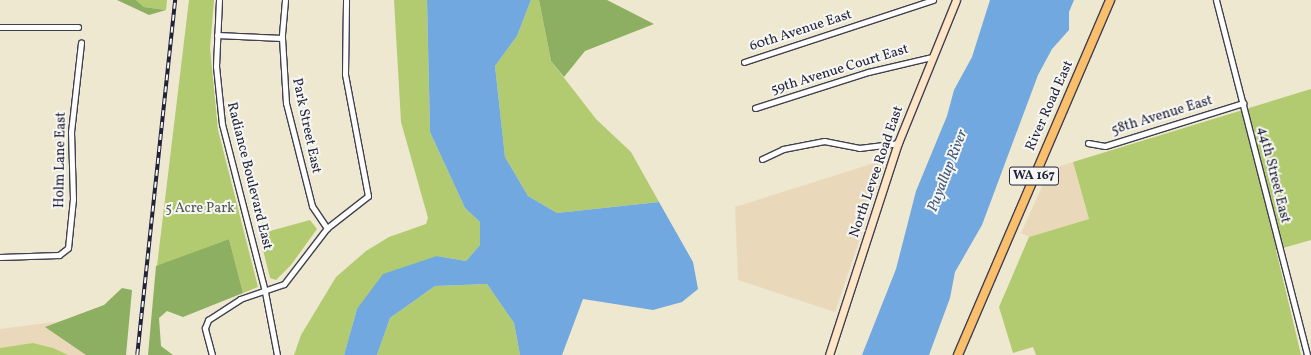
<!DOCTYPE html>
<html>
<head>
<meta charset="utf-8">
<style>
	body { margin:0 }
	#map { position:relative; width:1311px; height:355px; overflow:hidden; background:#efe8d0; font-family:Vollkorn,serif }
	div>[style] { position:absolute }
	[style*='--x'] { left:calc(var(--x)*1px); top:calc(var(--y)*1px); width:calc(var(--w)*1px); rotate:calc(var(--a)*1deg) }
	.built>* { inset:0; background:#e9d9ba }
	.green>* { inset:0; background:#b2cb70 }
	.forest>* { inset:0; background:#8daf62 }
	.water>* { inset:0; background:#70a8df }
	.roads { filter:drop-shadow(1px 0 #414051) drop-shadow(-1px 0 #414051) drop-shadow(0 1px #414051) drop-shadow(0 -1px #414051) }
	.street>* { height:5px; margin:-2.5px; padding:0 2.5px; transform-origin:2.5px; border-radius:2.5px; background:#fff }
	.secondary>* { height:7px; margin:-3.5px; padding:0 3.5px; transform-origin:3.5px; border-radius:3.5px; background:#fde5c5 }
	.primary>* { height:8px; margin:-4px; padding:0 4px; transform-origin:4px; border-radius:4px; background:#f9bf6d }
	.rail>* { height:3.5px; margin-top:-1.75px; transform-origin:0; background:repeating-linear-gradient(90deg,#f6f6f2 0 6px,#22223b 0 12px); box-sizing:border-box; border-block:1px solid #22223b }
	span { translate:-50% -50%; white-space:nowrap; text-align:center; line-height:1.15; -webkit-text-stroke:4px #f6f6f2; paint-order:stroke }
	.shield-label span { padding:1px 3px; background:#f6f6f2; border:1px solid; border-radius:3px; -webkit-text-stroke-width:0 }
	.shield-label { font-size:13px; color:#22223b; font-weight:700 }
	.street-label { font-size:14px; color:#22223b }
	.park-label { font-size:14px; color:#4d554b }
	.water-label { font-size:15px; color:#41587d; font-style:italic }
</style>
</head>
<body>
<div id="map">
	<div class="built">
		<div style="clip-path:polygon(887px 159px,835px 312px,738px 280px,735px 207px)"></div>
		<div style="clip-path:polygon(1073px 162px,1089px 219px,1029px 237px,1021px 233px,1050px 169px)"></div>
		<div style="clip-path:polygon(123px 313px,121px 355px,0 355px,0 329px)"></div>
	</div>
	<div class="green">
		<div style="clip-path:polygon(136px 0,167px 0,166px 10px,144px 7px)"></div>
		<div style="clip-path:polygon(189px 0,214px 0,210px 48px,218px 130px,258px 287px,243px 293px,229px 239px,157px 266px)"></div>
		<div style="clip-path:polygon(394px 0,427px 0,430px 132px,465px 208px,480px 222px,480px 245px,466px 261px,437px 256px,357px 309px,344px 355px,294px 355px,301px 335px,336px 277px,366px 251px,389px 237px,426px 224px,428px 218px,401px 122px)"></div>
		<div style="clip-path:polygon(531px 0,539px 0,551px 61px,596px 119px,631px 152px,659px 202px,557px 213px,528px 196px,505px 157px,495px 66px,517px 36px)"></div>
		<div style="clip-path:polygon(1311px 89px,1311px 240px,1276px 250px,1301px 355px,1036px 355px,1033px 347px,1013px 353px,999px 307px,1029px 237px,1089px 219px,1073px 162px)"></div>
		<div style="clip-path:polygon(310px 220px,317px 229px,291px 265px,276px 280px,270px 278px,259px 234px)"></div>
		<div style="clip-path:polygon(487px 284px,514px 323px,520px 355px,377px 355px,390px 318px,435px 286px)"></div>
		<div style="clip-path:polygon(33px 343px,53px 348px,68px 355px,0 355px,0 348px)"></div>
	</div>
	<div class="forest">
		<div style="clip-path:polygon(117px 0,136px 0,144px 7px,166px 10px,149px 15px)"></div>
		<div style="clip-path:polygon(539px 0,607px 0,654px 24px,585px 51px,564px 77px,551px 61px)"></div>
		<div style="clip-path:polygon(229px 239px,243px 293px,183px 317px,167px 311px,159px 318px,161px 346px,173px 355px,148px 355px,156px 266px)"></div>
		<div style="clip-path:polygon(122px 288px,132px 290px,126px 355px,86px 355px,45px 327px,104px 305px)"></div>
	</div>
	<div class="water">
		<div style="clip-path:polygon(427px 0,531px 0,517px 36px,495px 66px,505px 157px,528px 196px,557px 213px,659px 202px,693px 262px,698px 289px,682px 302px,653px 310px,583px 299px,562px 355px,520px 355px,514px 323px,487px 284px,435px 286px,390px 318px,377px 355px,344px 355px,357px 309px,383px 274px,437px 256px,466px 261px,480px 245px,480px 222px,465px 208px,430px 132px)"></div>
		<div style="clip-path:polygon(990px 0,1074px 0,1069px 12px,1069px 30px,1052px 49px,1038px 75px,982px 225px,955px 272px,950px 298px,929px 355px,862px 355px,896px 269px,916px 191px,947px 116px,954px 90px,972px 57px)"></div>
	</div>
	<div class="roads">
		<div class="street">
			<div style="--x:219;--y:0;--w:66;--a:92.6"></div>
			<div style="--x:216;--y:66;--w:58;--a:84.1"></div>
			<div style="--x:222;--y:124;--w:173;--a:75.6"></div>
			<div style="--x:265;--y:292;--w:64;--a:79.2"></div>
			<div style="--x:285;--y:0;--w:38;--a:95"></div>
			<div style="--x:282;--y:38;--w:65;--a:86.5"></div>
			<div style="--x:286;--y:103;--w:106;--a:75.8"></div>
			<div style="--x:312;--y:206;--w:27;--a:56"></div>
			<div style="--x:1216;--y:0;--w:366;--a:75.6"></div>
			<div style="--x:0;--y:27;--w:78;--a:0"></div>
			<div style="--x:217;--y:35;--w:65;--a:2.6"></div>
			<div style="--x:744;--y:62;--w:199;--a:-18.2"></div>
			<div style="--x:755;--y:108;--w:119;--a:-17.7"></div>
			<div style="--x:868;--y:72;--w:66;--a:-13.2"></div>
			<div style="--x:1088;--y:143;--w:17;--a:10"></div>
			<div style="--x:1105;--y:146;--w:145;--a:-17.3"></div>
			<div style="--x:762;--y:159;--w:23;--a:-25"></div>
			<div style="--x:783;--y:149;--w:42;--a:-11"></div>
			<div style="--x:824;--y:141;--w:36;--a:11"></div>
			<div style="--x:859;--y:148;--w:39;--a:-7"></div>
			<div style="--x:0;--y:257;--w:59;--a:-1.9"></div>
			<div style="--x:59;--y:255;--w:11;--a:-38"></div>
			<div style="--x:68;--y:248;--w:49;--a:-84.2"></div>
			<div style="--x:73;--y:199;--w:67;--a:-91.7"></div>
			<div style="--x:71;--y:132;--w:90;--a:-83.6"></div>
			<div style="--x:212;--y:355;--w:28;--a:-105"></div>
			<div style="--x:205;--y:328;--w:9;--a:-69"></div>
			<div style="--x:208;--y:320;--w:38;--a:-33"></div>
			<div style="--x:240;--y:299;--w:46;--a:-18.8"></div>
			<div style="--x:284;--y:284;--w:71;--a:-52.5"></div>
			<div style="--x:327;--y:228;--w:52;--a:-38"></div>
			<div style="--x:368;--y:196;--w:124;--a:-100.7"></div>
			<div style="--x:345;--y:74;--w:74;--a:-89.2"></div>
		</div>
		<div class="secondary">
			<div style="--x:829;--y:355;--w:223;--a:-72"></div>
			<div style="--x:898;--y:143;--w:154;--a:-67.9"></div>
		</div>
		<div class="primary">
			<div style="--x:958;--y:355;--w:386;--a:-66.8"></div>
		</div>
	</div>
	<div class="rail">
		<div style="--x:137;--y:355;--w:357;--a:-83.9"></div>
	</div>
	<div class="shield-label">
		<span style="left:1034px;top:176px">WA 167</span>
	</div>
	<div class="street-label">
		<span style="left:801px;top:31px;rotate:-18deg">60th Avenue East</span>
		<span style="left:840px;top:70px;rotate:-17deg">59th Avenue Court East</span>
		<span style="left:1050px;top:106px;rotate:-66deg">River Road East</span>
		<span style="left:1162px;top:116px;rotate:-17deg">58th Avenue East</span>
		<span style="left:306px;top:126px;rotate:78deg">Park Street East</span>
		<span style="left:61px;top:160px;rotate:-89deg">Holm Lane East</span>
		<span style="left:877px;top:172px;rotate:-71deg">North Levee Road East</span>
		<span style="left:1273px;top:175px;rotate:76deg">44th Street East</span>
		<span style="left:249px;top:176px;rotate:76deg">Radiance Boulevard East</span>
	</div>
	<div class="park-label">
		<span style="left:200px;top:209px">5 Acre Park</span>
	</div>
	<div class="water-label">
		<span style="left:948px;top:171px;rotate:-69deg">Puyallup River</span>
	</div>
</div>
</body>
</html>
